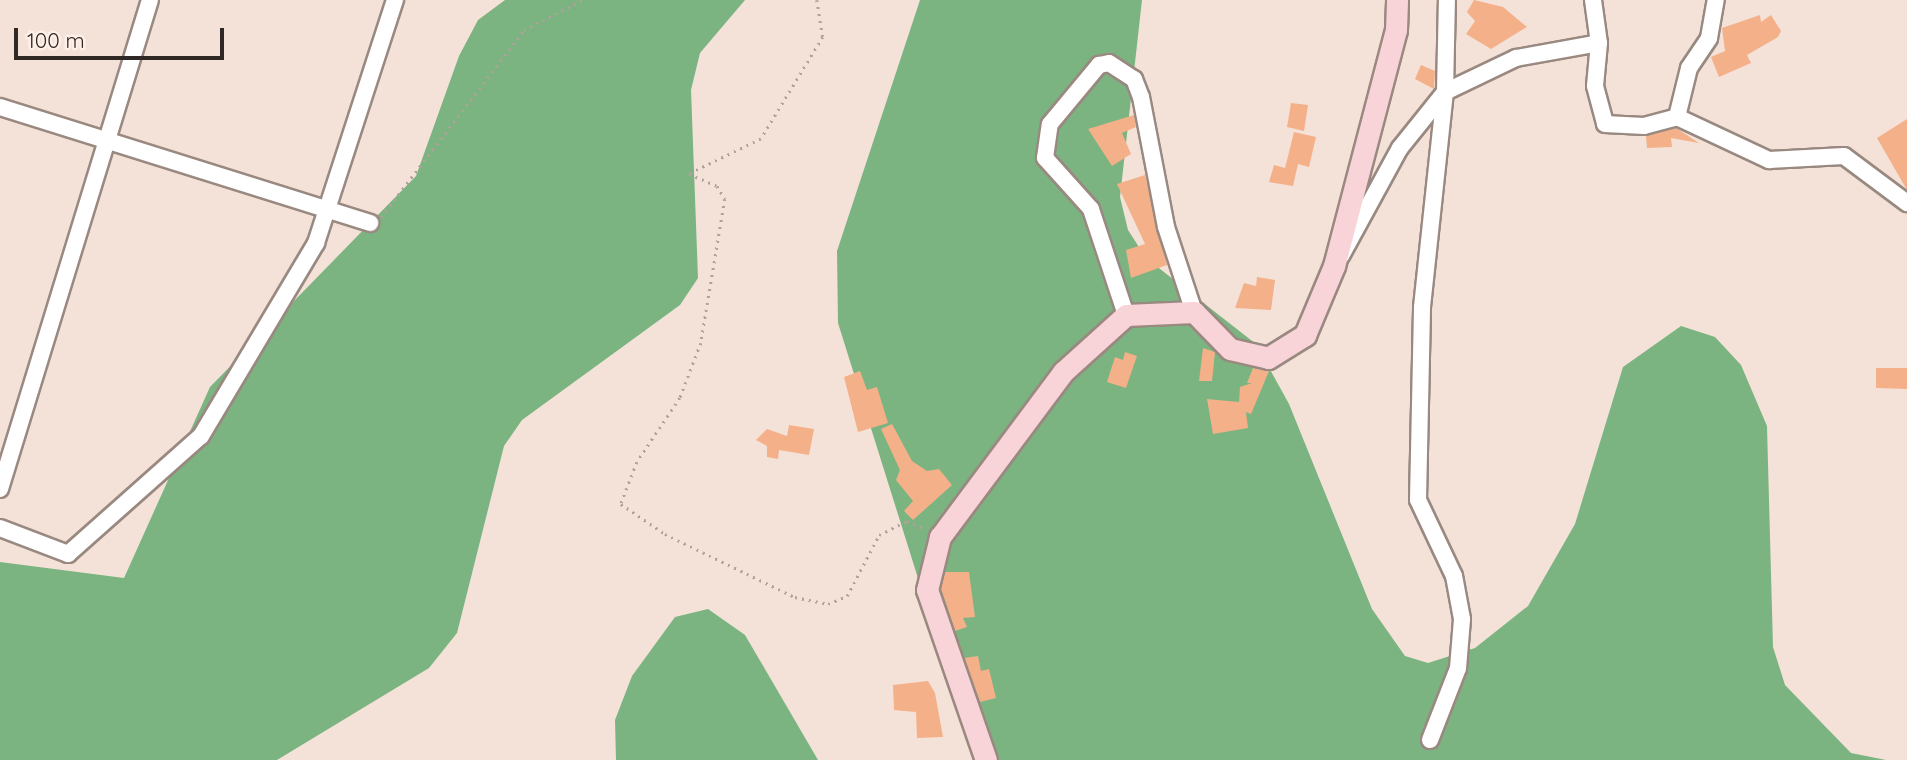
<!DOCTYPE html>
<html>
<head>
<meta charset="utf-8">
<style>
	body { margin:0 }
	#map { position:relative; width:1907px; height:760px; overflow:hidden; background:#f4e2d8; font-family:Quicksand,sans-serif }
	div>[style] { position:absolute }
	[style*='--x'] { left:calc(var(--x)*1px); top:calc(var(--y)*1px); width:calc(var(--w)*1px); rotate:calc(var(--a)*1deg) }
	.forest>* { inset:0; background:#7bb480 }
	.building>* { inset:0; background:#f4b089 }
	.path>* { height:2.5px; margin-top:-1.25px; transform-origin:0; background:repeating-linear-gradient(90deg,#b0a19a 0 2px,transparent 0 7px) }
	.roads { filter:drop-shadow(2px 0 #998980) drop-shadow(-2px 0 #998980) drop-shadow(0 2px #998980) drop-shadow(0 -2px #998980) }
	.street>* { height:16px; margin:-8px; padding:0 8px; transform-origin:8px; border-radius:8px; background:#fff }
	.secondary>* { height:21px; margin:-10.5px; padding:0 10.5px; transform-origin:10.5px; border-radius:10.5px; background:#f8d4d8 }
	span { translate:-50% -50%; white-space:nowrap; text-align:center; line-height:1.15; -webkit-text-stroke:5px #fef0e8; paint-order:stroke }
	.scale { position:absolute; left:14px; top:28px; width:210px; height:32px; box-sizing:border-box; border:4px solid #2f2824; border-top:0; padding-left:9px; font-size:21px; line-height:24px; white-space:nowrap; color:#2f2824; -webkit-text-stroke:5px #fef0e8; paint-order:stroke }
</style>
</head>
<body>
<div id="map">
	<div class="forest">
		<div style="clip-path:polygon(505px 0,745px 0,700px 53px,691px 90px,698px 278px,680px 305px,522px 420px,504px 446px,457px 633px,429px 668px,277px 760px,0 760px,0 562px,124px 578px,210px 387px,416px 176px,459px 56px,478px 20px)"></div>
		<div style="clip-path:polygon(920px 0,1142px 0,1120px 197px,1128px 230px,1146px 258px,1256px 344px,1289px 404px,1372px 609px,1405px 656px,1428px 663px,1475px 648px,1528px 606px,1575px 524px,1623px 367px,1681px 326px,1715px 337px,1741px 365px,1767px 426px,1773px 647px,1785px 685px,1851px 753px,1886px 760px,975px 760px,838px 323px,837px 251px)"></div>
		<div style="clip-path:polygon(708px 609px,745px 635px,818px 760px,616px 760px,615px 720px,632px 676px,675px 617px)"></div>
	</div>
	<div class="building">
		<div style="clip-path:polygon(1474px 0,1503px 7px,1527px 27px,1491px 49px,1466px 34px,1475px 21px,1467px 12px)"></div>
		<div style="clip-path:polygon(1760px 15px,1761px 22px,1771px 15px,1781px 31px,1778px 37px,1747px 55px,1751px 63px,1719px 77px,1711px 57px,1725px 51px,1722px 28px)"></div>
		<div style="clip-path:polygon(1421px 65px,1435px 71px,1434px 89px,1415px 79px)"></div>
		<div style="clip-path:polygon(1291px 103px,1308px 105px,1304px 131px,1287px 127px)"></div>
		<div style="clip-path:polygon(1134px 115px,1136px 127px,1122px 133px,1131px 154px,1112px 166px,1088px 129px)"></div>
		<div style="clip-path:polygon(1907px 119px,1907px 190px,1877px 138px)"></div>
		<div style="clip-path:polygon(1676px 128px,1699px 143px,1671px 138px,1672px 147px,1647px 148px,1646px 136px)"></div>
		<div style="clip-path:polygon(1294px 132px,1316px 137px,1309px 167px,1298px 164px,1293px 186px,1269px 182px,1274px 165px,1285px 168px)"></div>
		<div style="clip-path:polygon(1145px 175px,1167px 265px,1131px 278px,1126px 250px,1145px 244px,1117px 184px)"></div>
		<div style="clip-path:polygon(1257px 277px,1275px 280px,1271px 310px,1235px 308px,1244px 283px,1256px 286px)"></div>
		<div style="clip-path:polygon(1203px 348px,1215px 352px,1212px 381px,1199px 381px)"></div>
		<div style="clip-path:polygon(1125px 352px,1137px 356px,1126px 388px,1107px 382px,1115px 357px,1123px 360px)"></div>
		<div style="clip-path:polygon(1253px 368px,1269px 371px,1251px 414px,1246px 412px,1248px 428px,1213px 434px,1207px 399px,1239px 402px,1240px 387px,1252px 383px,1247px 383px)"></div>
		<div style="clip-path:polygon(1876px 368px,1907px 368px,1907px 389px,1876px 388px)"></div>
		<div style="clip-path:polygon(860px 371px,867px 390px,877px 387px,888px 423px,858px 432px,844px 377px)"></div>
		<div style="clip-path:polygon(892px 424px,912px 461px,927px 471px,939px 469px,952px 485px,913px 520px,904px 511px,913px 501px,896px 480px,900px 470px,881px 429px)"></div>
		<div style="clip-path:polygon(789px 425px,814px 429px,809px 455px,779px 450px,778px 459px,767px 457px,767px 446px,756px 440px,767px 429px,787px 436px)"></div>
		<div style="clip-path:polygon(945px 572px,969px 572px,975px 617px,963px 618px,967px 627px,955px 631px,941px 589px)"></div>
		<div style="clip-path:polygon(978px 656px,981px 671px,989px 669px,996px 698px,980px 702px,964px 658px)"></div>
		<div style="clip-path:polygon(928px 681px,935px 693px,943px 737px,917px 738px,916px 712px,894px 710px,893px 685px)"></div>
	</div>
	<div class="path">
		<div style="--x:817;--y:0;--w:37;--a:81"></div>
		<div style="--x:823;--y:37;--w:119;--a:121.3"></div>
		<div style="--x:761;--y:139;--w:80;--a:154.1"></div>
		<div style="--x:689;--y:174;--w:30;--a:23"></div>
		<div style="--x:717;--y:186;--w:15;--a:58"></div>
		<div style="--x:725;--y:199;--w:146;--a:99.5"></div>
		<div style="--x:701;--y:343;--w:59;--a:110.9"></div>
		<div style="--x:680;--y:398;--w:77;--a:123.9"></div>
		<div style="--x:637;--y:462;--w:45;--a:110.9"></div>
		<div style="--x:621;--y:504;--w:53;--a:34.3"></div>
		<div style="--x:665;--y:534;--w:144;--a:25.9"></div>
		<div style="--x:795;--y:597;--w:34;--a:12"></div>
		<div style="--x:828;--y:604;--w:21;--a:-23"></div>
		<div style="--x:847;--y:596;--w:69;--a:-62.3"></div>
		<div style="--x:879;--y:535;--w:31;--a:-27"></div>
		<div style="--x:907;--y:521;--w:20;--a:24"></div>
		<div style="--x:381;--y:217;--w:235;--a:-52.6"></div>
		<div style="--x:524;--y:30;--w:65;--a:-27.3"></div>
	</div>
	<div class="roads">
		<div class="street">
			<div style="--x:1593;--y:0;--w:43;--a:82.1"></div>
			<div style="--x:1599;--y:43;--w:43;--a:95.3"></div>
			<div style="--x:1595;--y:86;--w:39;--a:75"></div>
			<div style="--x:1605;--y:124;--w:39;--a:3"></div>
			<div style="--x:1644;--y:126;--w:34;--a:-15"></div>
			<div style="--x:1677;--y:117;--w:102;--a:25.1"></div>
			<div style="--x:1769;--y:160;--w:75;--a:-3.1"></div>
			<div style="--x:1844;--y:156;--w:79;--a:36.7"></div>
			<div style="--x:0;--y:107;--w:388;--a:17.4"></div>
			<div style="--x:1677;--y:117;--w:50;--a:-76.2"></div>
			<div style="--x:1689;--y:68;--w:36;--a:-56"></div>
			<div style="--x:1709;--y:38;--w:39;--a:-80"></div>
			<div style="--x:1341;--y:256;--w:123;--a:-61.4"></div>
			<div style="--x:1400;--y:148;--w:72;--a:-51.2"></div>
			<div style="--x:1445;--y:92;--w:79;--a:-25.6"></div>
			<div style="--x:1516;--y:58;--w:84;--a:-10.2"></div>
			<div style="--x:1126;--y:315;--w:112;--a:-108.3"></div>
			<div style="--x:1091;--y:209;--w:69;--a:-132"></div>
			<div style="--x:1045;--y:158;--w:34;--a:-82"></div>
			<div style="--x:1050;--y:124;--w:77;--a:-50.3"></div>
			<div style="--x:1099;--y:65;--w:10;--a:-11"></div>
			<div style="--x:1109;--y:63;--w:30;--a:33"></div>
			<div style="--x:1134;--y:79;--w:19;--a:69"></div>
			<div style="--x:1141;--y:97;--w:132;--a:79.1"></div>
			<div style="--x:1166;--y:227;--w:89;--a:71.8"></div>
			<div style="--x:0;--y:489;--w:511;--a:-72.95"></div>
			<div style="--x:0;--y:528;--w:73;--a:20.9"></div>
			<div style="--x:68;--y:554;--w:178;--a:-41.6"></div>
			<div style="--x:201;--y:436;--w:225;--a:-59.2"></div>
			<div style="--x:316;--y:243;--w:256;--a:-72"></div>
			<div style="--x:1430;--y:740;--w:77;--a:-68.7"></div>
			<div style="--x:1458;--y:668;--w:49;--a:-85.3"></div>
			<div style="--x:1462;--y:619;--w:44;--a:-100.5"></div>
			<div style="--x:1454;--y:576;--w:84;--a:-115.3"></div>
			<div style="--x:1418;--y:500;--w:193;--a:-88.8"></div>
			<div style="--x:1422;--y:307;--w:216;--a:-83.9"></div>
			<div style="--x:1445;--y:92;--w:92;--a:-88.8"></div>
		</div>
		<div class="secondary">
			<div style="--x:986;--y:760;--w:180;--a:-109.1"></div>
			<div style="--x:927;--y:590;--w:55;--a:-76.2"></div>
			<div style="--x:940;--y:537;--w:206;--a:-53.3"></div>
			<div style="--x:1063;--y:372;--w:85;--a:-42.1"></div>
			<div style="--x:1126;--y:315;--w:68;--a:-2.5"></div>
			<div style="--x:1194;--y:312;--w:52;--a:45.8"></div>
			<div style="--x:1230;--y:349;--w:39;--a:13"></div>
			<div style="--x:1268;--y:358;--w:44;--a:-31.9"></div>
			<div style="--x:1305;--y:335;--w:75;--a:-67.2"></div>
			<div style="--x:1334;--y:266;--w:244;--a:-75.3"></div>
			<div style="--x:1396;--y:30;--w:30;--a:-88"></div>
		</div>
	</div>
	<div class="scale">100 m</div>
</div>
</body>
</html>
